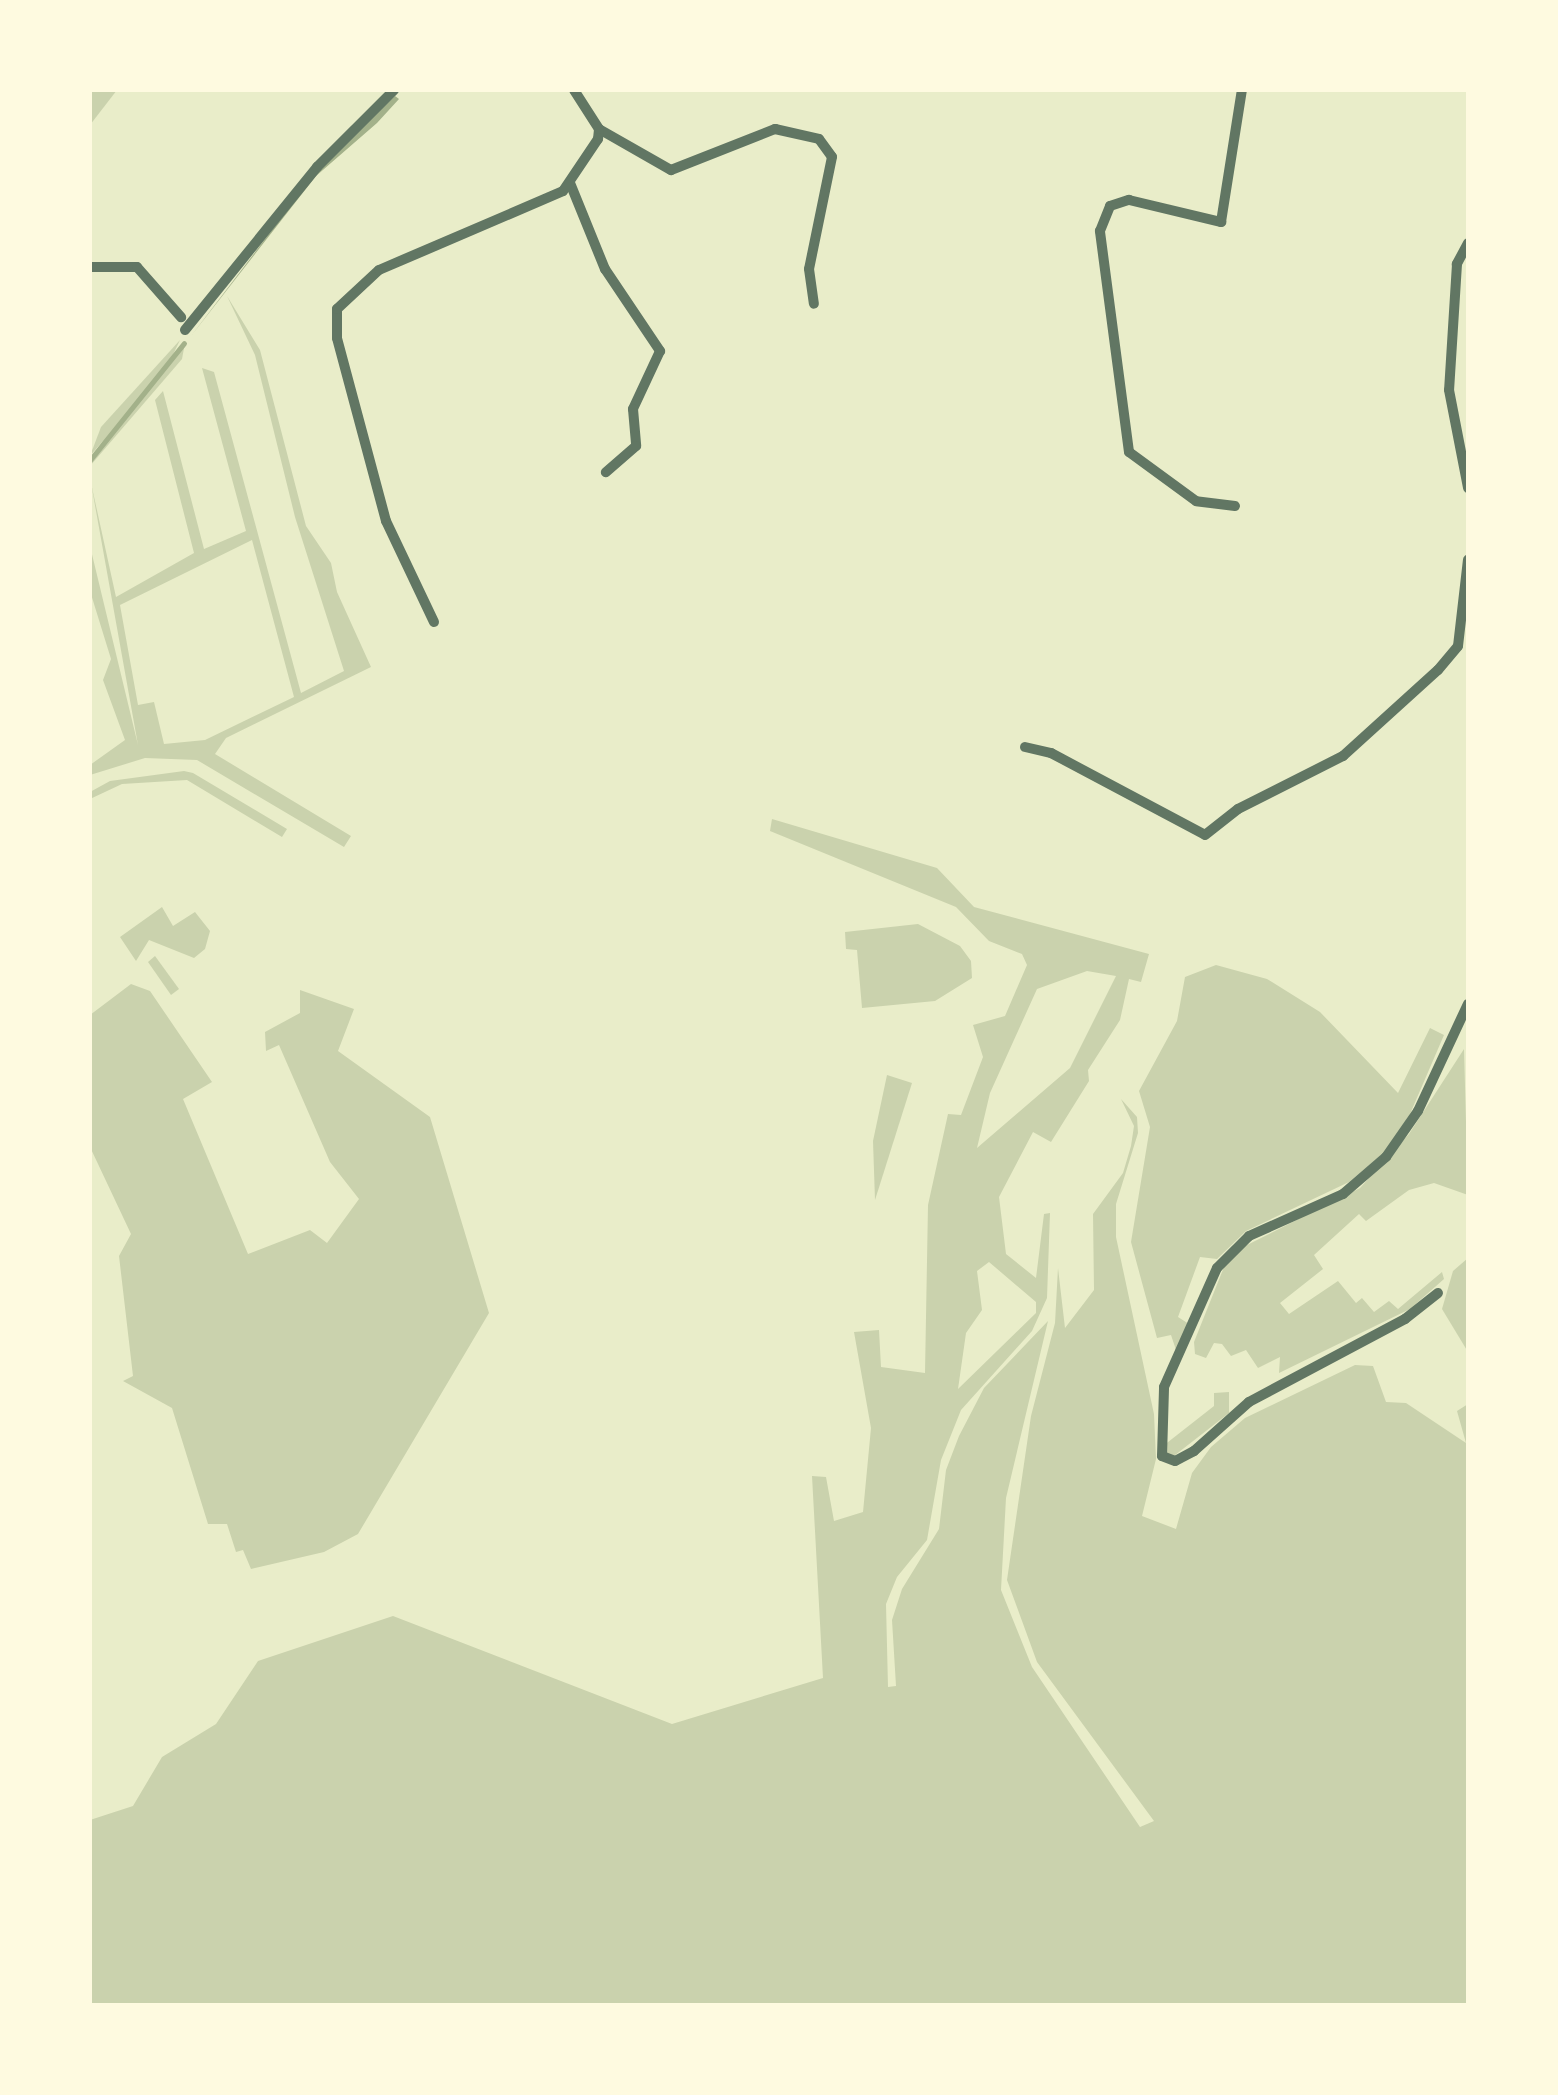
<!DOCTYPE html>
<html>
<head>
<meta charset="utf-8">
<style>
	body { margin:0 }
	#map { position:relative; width:1558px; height:2095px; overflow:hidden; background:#e9edc9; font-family:Mulish,sans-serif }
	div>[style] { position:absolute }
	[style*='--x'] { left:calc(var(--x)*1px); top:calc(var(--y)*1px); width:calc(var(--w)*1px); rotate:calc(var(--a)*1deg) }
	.green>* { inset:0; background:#cad2ad }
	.water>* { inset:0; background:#a3b18a }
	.stream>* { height:5px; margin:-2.5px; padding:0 2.5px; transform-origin:2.5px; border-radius:2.5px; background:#a3b18a }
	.minor>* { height:10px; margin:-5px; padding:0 5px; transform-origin:5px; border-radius:5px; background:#617663 }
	span { translate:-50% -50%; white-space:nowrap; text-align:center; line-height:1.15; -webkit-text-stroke:10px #fefae0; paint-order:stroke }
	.frame { position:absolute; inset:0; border:92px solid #fefae0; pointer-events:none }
</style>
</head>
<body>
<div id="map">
	<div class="green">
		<div style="clip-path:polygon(90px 90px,117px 90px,90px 125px)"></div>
		<div style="clip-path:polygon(evenodd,227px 296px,260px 350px,306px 526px,331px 563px,337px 592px,371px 667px,226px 738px,215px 754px,351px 836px,344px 847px,197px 760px,145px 758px,90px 775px,90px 765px,125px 740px,103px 680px,111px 659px,90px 591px,90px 546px,138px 745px,91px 483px,116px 597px,194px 553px,155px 400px,163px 391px,204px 549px,246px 531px,202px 368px,214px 372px,301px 693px,344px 671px,295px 517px,255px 355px,227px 296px,252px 540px,294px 697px,205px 740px,164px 744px,154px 702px,138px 705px,120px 605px,252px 540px)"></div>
		<div style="clip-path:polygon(180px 340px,168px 365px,90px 456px,101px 427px)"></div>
		<div style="clip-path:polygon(185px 343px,182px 359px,90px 466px,104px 438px)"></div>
		<div style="clip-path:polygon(184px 771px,193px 773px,287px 829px,282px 837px,187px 780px,122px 784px,90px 799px,90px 792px,110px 781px)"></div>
		<div style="clip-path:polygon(evenodd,772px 819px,937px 868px,974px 907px,1149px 954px,1141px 982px,1129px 979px,1120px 1020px,1088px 1070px,1089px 1081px,1051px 1142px,1033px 1132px,999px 1197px,1006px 1254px,1036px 1278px,1044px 1214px,1050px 1213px,1047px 1298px,1032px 1331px,961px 1410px,941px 1460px,927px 1540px,897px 1577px,886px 1604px,888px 1687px,896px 1686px,892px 1620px,902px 1589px,939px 1529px,946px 1470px,959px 1436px,984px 1388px,1048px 1321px,1006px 1498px,1001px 1590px,1032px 1667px,1140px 1827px,1154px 1821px,1037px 1662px,1007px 1580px,1031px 1416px,1055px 1323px,1058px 1268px,1065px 1328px,1094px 1290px,1093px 1214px,1123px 1173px,1131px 1146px,1134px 1126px,1121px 1099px,1137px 1117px,1138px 1133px,1116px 1204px,1116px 1237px,1154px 1414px,1156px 1459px,1142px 1516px,1176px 1529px,1192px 1473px,1211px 1447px,1245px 1418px,1355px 1365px,1373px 1366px,1386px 1402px,1406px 1403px,1466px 1443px,1457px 1411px,1468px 1404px,1468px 2005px,90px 2005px,90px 1820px,133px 1806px,162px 1757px,216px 1724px,258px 1661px,393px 1616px,672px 1724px,823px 1678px,812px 1476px,826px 1477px,834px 1521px,863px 1512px,871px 1428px,854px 1332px,879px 1330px,881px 1367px,925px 1373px,928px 1205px,948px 1114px,961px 1115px,983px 1057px,973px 1025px,1005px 1016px,1027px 965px,1022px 954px,989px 941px,956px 907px,770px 831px,772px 819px,1087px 971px,1116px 976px,1070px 1068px,977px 1148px,990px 1093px,1037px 989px,1087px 971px,772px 819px,989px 1262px,1036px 1302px,1036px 1313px,958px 1389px,966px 1333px,982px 1310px,977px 1271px,989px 1262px)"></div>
		<div style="clip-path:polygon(162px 907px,173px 926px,195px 912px,210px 931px,205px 949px,194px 958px,149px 940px,136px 961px,120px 937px)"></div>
		<div style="clip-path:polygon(918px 924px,960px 946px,971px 961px,972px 978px,935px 1001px,862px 1008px,857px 950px,846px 949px,845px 932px)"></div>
		<div style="clip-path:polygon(155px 956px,179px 989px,171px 995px,148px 962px)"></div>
		<div style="clip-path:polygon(1216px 965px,1267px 979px,1320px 1012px,1398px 1093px,1430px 1028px,1444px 1035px,1410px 1114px,1384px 1153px,1349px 1182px,1246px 1231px,1217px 1259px,1200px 1257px,1178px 1317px,1189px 1324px,1176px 1350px,1171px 1335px,1157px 1338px,1131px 1242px,1150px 1127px,1139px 1091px,1177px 1021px,1185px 977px)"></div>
		<div style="clip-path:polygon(131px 984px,150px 991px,212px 1082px,183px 1099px,248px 1254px,310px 1230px,327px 1243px,359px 1199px,330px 1162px,279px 1045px,266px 1051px,265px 1032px,300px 1013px,300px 990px,354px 1009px,338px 1051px,430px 1117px,489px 1313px,358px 1534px,324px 1552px,251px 1569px,243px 1550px,236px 1552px,227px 1524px,208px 1524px,172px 1408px,123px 1381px,133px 1376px,119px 1256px,131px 1234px,90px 1147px,90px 1015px)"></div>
		<div style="clip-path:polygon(1464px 1049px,1468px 1195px,1434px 1183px,1409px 1190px,1366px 1221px,1359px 1214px,1314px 1255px,1323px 1269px,1280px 1303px,1289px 1314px,1338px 1281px,1356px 1303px,1362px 1298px,1374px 1312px,1389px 1301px,1398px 1309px,1442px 1272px,1444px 1279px,1410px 1309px,1279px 1373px,1280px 1357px,1258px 1368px,1246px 1350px,1231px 1356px,1222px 1344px,1214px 1343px,1206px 1358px,1195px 1354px,1194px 1342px,1224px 1267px,1243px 1247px,1360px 1188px,1409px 1134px)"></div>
		<div style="clip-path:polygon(887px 1075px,912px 1083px,875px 1200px,873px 1141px)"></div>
		<div style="clip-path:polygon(1468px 1258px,1468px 1352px,1442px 1309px,1453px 1271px)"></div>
		<div style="clip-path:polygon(1229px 1392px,1229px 1413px,1170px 1459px,1163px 1446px,1214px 1406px,1214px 1393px)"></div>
	</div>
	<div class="water">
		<div style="clip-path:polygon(395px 96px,399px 99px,377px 123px,316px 176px,191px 336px,321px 166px)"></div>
	</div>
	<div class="stream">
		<div style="--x:90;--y:460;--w:150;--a:-51.2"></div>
	</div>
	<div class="minor">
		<div style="--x:599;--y:129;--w:83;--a:29.7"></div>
		<div style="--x:671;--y:170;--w:112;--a:-21.5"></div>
		<div style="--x:775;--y:129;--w:45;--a:12.8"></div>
		<div style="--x:819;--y:139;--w:22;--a:54"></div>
		<div style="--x:832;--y:157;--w:114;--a:101.6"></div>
		<div style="--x:809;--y:269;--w:35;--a:82"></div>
		<div style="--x:570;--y:183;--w:93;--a:67.9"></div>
		<div style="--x:605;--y:269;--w:99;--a:56.1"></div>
		<div style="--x:660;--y:351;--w:64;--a:115"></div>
		<div style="--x:633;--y:409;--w:37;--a:85"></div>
		<div style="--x:636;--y:446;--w:40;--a:139"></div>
		<div style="--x:1468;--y:243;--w:24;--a:118"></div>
		<div style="--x:1457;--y:264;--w:126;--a:93.6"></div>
		<div style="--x:1449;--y:390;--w:100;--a:79"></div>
		<div style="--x:90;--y:267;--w:47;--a:0"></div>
		<div style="--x:137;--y:267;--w:67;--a:48.7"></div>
		<div style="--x:185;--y:330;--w:210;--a:-51"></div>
		<div style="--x:317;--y:167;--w:109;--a:-45"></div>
		<div style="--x:1235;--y:506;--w:39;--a:-173"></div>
		<div style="--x:1196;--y:501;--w:83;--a:-143.8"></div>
		<div style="--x:1129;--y:452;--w:223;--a:-97.5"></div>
		<div style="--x:1100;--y:231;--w:27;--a:-68"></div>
		<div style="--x:1110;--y:206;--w:20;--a:-18"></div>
		<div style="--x:1129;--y:200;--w:95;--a:13.4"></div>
		<div style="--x:1221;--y:222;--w:134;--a:-81"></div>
		<div style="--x:434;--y:622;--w:112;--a:-115.4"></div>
		<div style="--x:386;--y:521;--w:189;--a:-105"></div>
		<div style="--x:337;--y:338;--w:29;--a:-90"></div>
		<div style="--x:337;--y:309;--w:57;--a:-42.9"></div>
		<div style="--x:379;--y:270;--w:200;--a:-23.2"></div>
		<div style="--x:563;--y:191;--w:63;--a:-56.1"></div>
		<div style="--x:598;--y:139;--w:10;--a:-84"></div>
		<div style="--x:599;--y:129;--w:46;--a:-122.7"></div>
		<div style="--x:1025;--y:747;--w:27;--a:13"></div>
		<div style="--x:1051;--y:753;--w:174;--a:28"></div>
		<div style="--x:1205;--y:835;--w:42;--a:-38.2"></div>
		<div style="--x:1238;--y:809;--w:118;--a:-26.8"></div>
		<div style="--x:1343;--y:756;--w:128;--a:-42.2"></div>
		<div style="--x:1438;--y:670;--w:31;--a:-50"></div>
		<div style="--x:1458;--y:646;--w:87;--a:-83.4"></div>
		<div style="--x:1438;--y:1293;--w:42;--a:141.8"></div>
		<div style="--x:1405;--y:1319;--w:177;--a:152"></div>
		<div style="--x:1249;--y:1402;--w:74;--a:138.3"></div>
		<div style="--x:1194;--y:1451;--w:21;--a:152"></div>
		<div style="--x:1175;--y:1461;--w:14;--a:-159"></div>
		<div style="--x:1162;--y:1456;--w:69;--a:-88.3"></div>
		<div style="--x:1164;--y:1387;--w:130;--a:-66"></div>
		<div style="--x:1217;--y:1268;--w:45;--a:-45"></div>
		<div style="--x:1249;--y:1236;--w:103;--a:-24.1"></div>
		<div style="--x:1343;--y:1194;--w:57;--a:-40.7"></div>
		<div style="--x:1386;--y:1157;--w:56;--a:-55.2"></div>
		<div style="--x:1418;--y:1111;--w:118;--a:-65"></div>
	</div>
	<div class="frame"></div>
</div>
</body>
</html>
